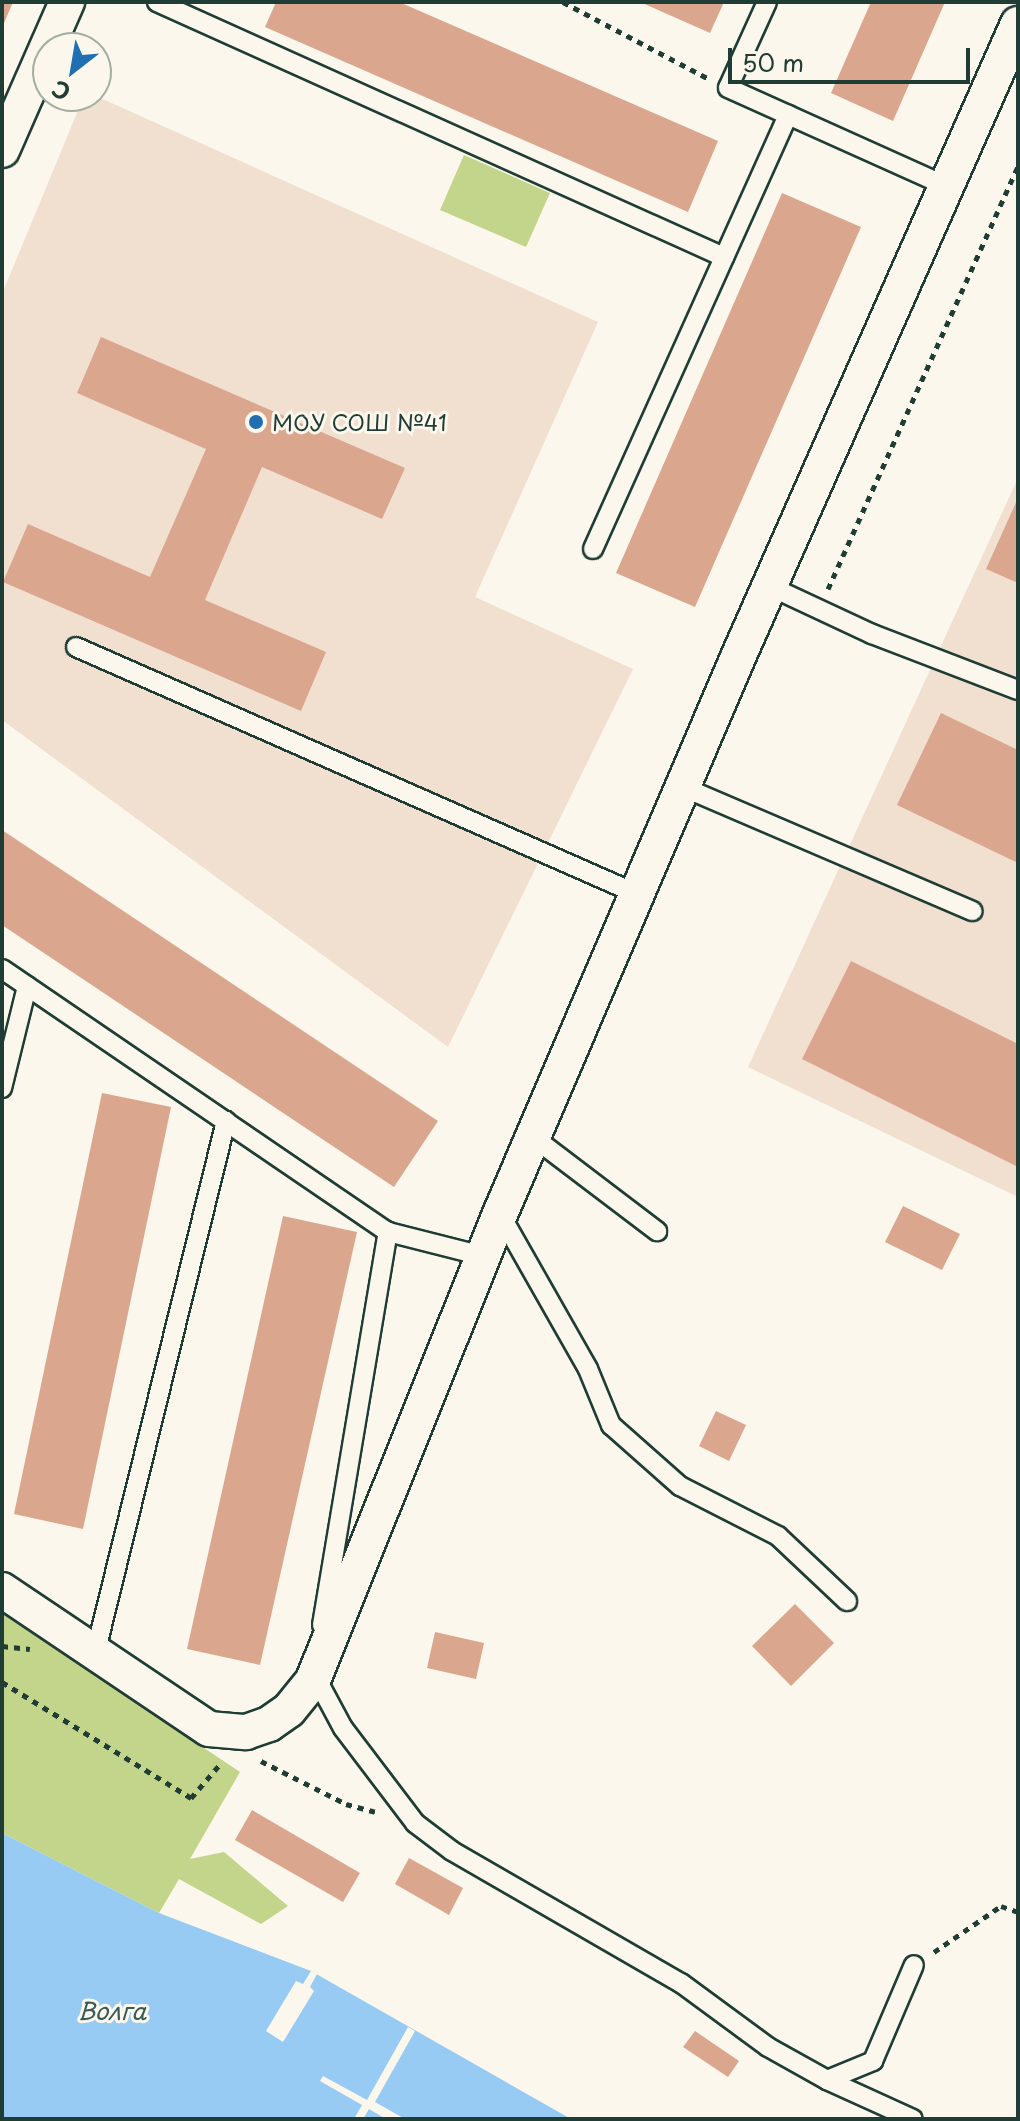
<!DOCTYPE html>
<html>
<head>
<meta charset="utf-8">
<style>
	body { margin:0 }
	#map { position:relative; width:1020px; height:2121px; overflow:hidden; background:#fbf7ec; font-family:"Playpen Sans",sans-serif }
	div>[style] { position:absolute }
	[style*='--x'] { left:calc(var(--x)*1px); top:calc(var(--y)*1px); width:calc(var(--w)*1px); rotate:calc(var(--a)*1deg) }
	.built>* { inset:0; background:#f1dfd0 }
	.green>* { inset:0; background:#c2d58a }
	.water>* { inset:0; background:#97cbf4 }
	.pier>* { inset:0; background:#fbf7ec }
	.building>* { inset:0; background:#daa68e }
	.path>* { height:5px; margin-top:-2.5px; transform-origin:0; background:repeating-linear-gradient(90deg,#1f3d34 0 6px,transparent 0 12px) }
	.roads { filter:drop-shadow(2px 0 #1f3d34) drop-shadow(-2px 0 #1f3d34) drop-shadow(0 2px #1f3d34) drop-shadow(0 -2px #1f3d34) }
	.lane>* { height:18px; margin:-9px; padding:0 9px; transform-origin:9px; border-radius:9px; background:#fbf7ec }
	.street>* { height:34px; margin:-17px; padding:0 17px; transform-origin:17px; border-radius:17px; background:#fbf7ec }
	.dots>* { width:22px; height:22px; translate:-50% -50%; box-sizing:border-box; border:4px solid #fbf7ec; border-radius:50% }
	span { translate:-50% -50%; white-space:nowrap; text-align:center; line-height:1.15; -webkit-text-stroke:6px #fbf7ec; paint-order:stroke }
	.poi-label { font-size:22px; color:#1f3d34 }
	.left { translate:0 -50%; text-align:left }
	.water-label { font-size:24px; color:#37595a; font-style:italic }
	.frame { position:absolute; inset:0; border:4px solid #1f3d34; pointer-events:none }
	.north { position:absolute; left:32px; top:32px; width:80px; height:80px; box-sizing:border-box; background:#fbf7ec; border:2px solid #a3ada2; border-radius:50%; rotate:211deg; font-size:22px; font-weight:700; line-height:32px; text-align:center; color:#1f3d34 }
	.north::after { content:''; display:block; margin:auto; width:28px; height:36px; background:#1f6fb2; clip-path:polygon(50% 0,100% 100%,50% 72%,0 100%) }
	.scale { position:absolute; left:728px; top:48px; width:242px; height:36px; box-sizing:border-box; border:4px solid #1f3d34; border-top:0; padding-left:10px; font-size:24px; line-height:28px; white-space:nowrap; color:#1f3d34; -webkit-text-stroke:6px #fbf7ec; paint-order:stroke }
</style>
</head>
<body>
<div id="map">
	<div class="built">
		<div style="clip-path:polygon(84px 96px,96px 96px,598px 322px,475px 597px,633px 669px,448px 1047px,2px 720px,2px 294px)"></div>
		<div style="clip-path:polygon(1018px 478px,1018px 1197px,748px 1067px)"></div>
	</div>
	<div class="green">
		<div style="clip-path:polygon(464px 155px,550px 193px,526px 247px,440px 210px)"></div>
		<div style="clip-path:polygon(2px 1613px,240px 1772px,190px 1859px,224px 1852px,288px 1906px,261px 1924px,179px 1879px,159px 1913px,2px 1833px)"></div>
	</div>
	<div class="water">
		<div style="clip-path:polygon(2px 1833px,159px 1913px,311px 1971px,571px 2119px,2px 2119px)"></div>
	</div>
	<div class="pier">
		<div style="clip-path:polygon(311px 1971px,317px 1974px,310px 1987px,314px 1991px,283px 2042px,266px 2031px,296px 1981px,303px 1984px)"></div>
		<div style="clip-path:polygon(408px 2027px,415px 2031px,375px 2102px,405px 2119px,386px 2119px,369px 2109px,363px 2119px,354px 2119px,362px 2105px,320px 2081px,323px 2076px,367px 2100px)"></div>
	</div>
	<div class="building">
		<div style="clip-path:polygon(2px 2px,13px 2px,2px 28px)"></div>
		<div style="clip-path:polygon(276px 2px,399px 2px,718px 141px,688px 212px,265px 27px)"></div>
		<div style="clip-path:polygon(640px 2px,724px 2px,710px 33px)"></div>
		<div style="clip-path:polygon(871px 2px,945px 2px,893px 121px,831px 93px)"></div>
		<div style="clip-path:polygon(782px 193px,861px 227px,695px 607px,616px 573px)"></div>
		<div style="clip-path:polygon(101px 337px,405px 468px,382px 519px,262px 467px,205px 600px,326px 652px,301px 711px,3px 582px,28px 524px,150px 577px,206px 449px,77px 393px)"></div>
		<div style="clip-path:polygon(1018px 498px,1018px 583px,986px 569px)"></div>
		<div style="clip-path:polygon(941px 713px,1018px 750px,1018px 863px,897px 805px)"></div>
		<div style="clip-path:polygon(2px 830px,438px 1121px,394px 1187px,2px 925px)"></div>
		<div style="clip-path:polygon(851px 961px,1018px 1044px,1018px 1167px,802px 1059px)"></div>
		<div style="clip-path:polygon(102px 1093px,171px 1107px,83px 1529px,14px 1514px)"></div>
		<div style="clip-path:polygon(903px 1206px,960px 1234px,942px 1270px,885px 1242px)"></div>
		<div style="clip-path:polygon(283px 1216px,357px 1232px,260px 1665px,187px 1649px)"></div>
		<div style="clip-path:polygon(716px 1411px,746px 1425px,729px 1461px,699px 1446px)"></div>
		<div style="clip-path:polygon(795px 1604px,834px 1643px,791px 1686px,752px 1646px)"></div>
		<div style="clip-path:polygon(435px 1632px,484px 1643px,476px 1679px,427px 1668px)"></div>
		<div style="clip-path:polygon(252px 1810px,360px 1873px,343px 1902px,235px 1840px)"></div>
		<div style="clip-path:polygon(409px 1858px,463px 1888px,449px 1915px,395px 1884px)"></div>
		<div style="clip-path:polygon(695px 2031px,739px 2061px,728px 2077px,683px 2047px)"></div>
	</div>
	<div class="path">
		<div style="--x:563;--y:2;--w:163;--a:27.8"></div>
		<div style="--x:828;--y:589;--w:464;--a:-65.8"></div>
		<div style="--x:2;--y:1646;--w:28;--a:6"></div>
		<div style="--x:2;--y:1682;--w:222;--a:31.5"></div>
		<div style="--x:191;--y:1798;--w:46;--a:-49.4"></div>
		<div style="--x:261;--y:1761;--w:95;--a:26.8"></div>
		<div style="--x:346;--y:1804;--w:30;--a:15"></div>
		<div style="--x:934;--y:1952;--w:81;--a:-34.5"></div>
		<div style="--x:1001;--y:1906;--w:18;--a:19"></div>
	</div>
	<div class="roads">
		<div class="lane">
			<div style="--x:157;--y:2;--w:622;--a:24.22"></div>
			<div style="--x:767;--y:2;--w:94;--a:114.4"></div>
			<div style="--x:728;--y:88;--w:239;--a:24.2"></div>
			<div style="--x:593;--y:549;--w:476;--a:-65.8"></div>
			<div style="--x:769;--y:586;--w:114;--a:25"></div>
			<div style="--x:872;--y:634;--w:156;--a:21"></div>
			<div style="--x:76;--y:647;--w:613;--a:23.76"></div>
			<div style="--x:683;--y:787;--w:315;--a:23.2"></div>
			<div style="--x:2;--y:969;--w:467;--a:34.3"></div>
			<div style="--x:2;--y:1088;--w:105;--a:-76.2"></div>
			<div style="--x:533;--y:1137;--w:156;--a:37.2"></div>
			<div style="--x:500;--y:1214;--w:178;--a:60.4"></div>
			<div style="--x:588;--y:1369;--w:61;--a:67.7"></div>
			<div style="--x:611;--y:1425;--w:92;--a:41.5"></div>
			<div style="--x:680;--y:1486;--w:110;--a:27"></div>
			<div style="--x:778;--y:1536;--w:95;--a:43.3"></div>
			<div style="--x:322;--y:1625;--w:399;--a:-80.5"></div>
			<div style="--x:388;--y:1232;--w:98;--a:14.2"></div>
			<div style="--x:95;--y:1654;--w:549;--a:-76.19"></div>
			<div style="--x:314;--y:1674;--w:61;--a:61.8"></div>
			<div style="--x:343;--y:1728;--w:119;--a:52.8"></div>
			<div style="--x:415;--y:1823;--w:46;--a:37.1"></div>
			<div style="--x:452;--y:1851;--w:264;--a:30"></div>
			<div style="--x:681;--y:1983;--w:108;--a:36.3"></div>
			<div style="--x:768;--y:2047;--w:68;--a:29.2"></div>
			<div style="--x:827;--y:2080;--w:50;--a:-22.4"></div>
			<div style="--x:873;--y:2061;--w:104;--a:-66.9"></div>
			<div style="--x:827;--y:2080;--w:94;--a:24.4"></div>
		</div>
		<div class="street">
			<div style="--x:2;--y:150;--w:162;--a:-66.3"></div>
			<div style="--x:2;--y:1590;--w:249;--a:33.9"></div>
			<div style="--x:209;--y:1729;--w:37;--a:5"></div>
			<div style="--x:246;--y:1732;--w:24;--a:-19"></div>
			<div style="--x:269;--y:1724;--w:24;--a:-35"></div>
			<div style="--x:289;--y:1710;--w:38;--a:-51"></div>
			<div style="--x:313;--y:1680;--w:502;--a:-68.14"></div>
			<div style="--x:500;--y:1214;--w:608;--a:-66.85"></div>
			<div style="--x:739;--y:655;--w:690;--a:-66.15"></div>
		</div>
	</div>
	<div class="dots">
		<div style="left:256px;top:422px;background:#1f6fb2"></div>
	</div>
	<div class="poi-label">
		<span class="left" style="left:272px;top:422px">МОУ СОШ №41</span>
	</div>
	<div class="water-label">
		<span style="left:112px;top:2011px">Волга</span>
	</div>
	<div class="frame"></div>
	<div class="north">С</div>
	<div class="scale">50 m</div>
</div>
</body>
</html>
